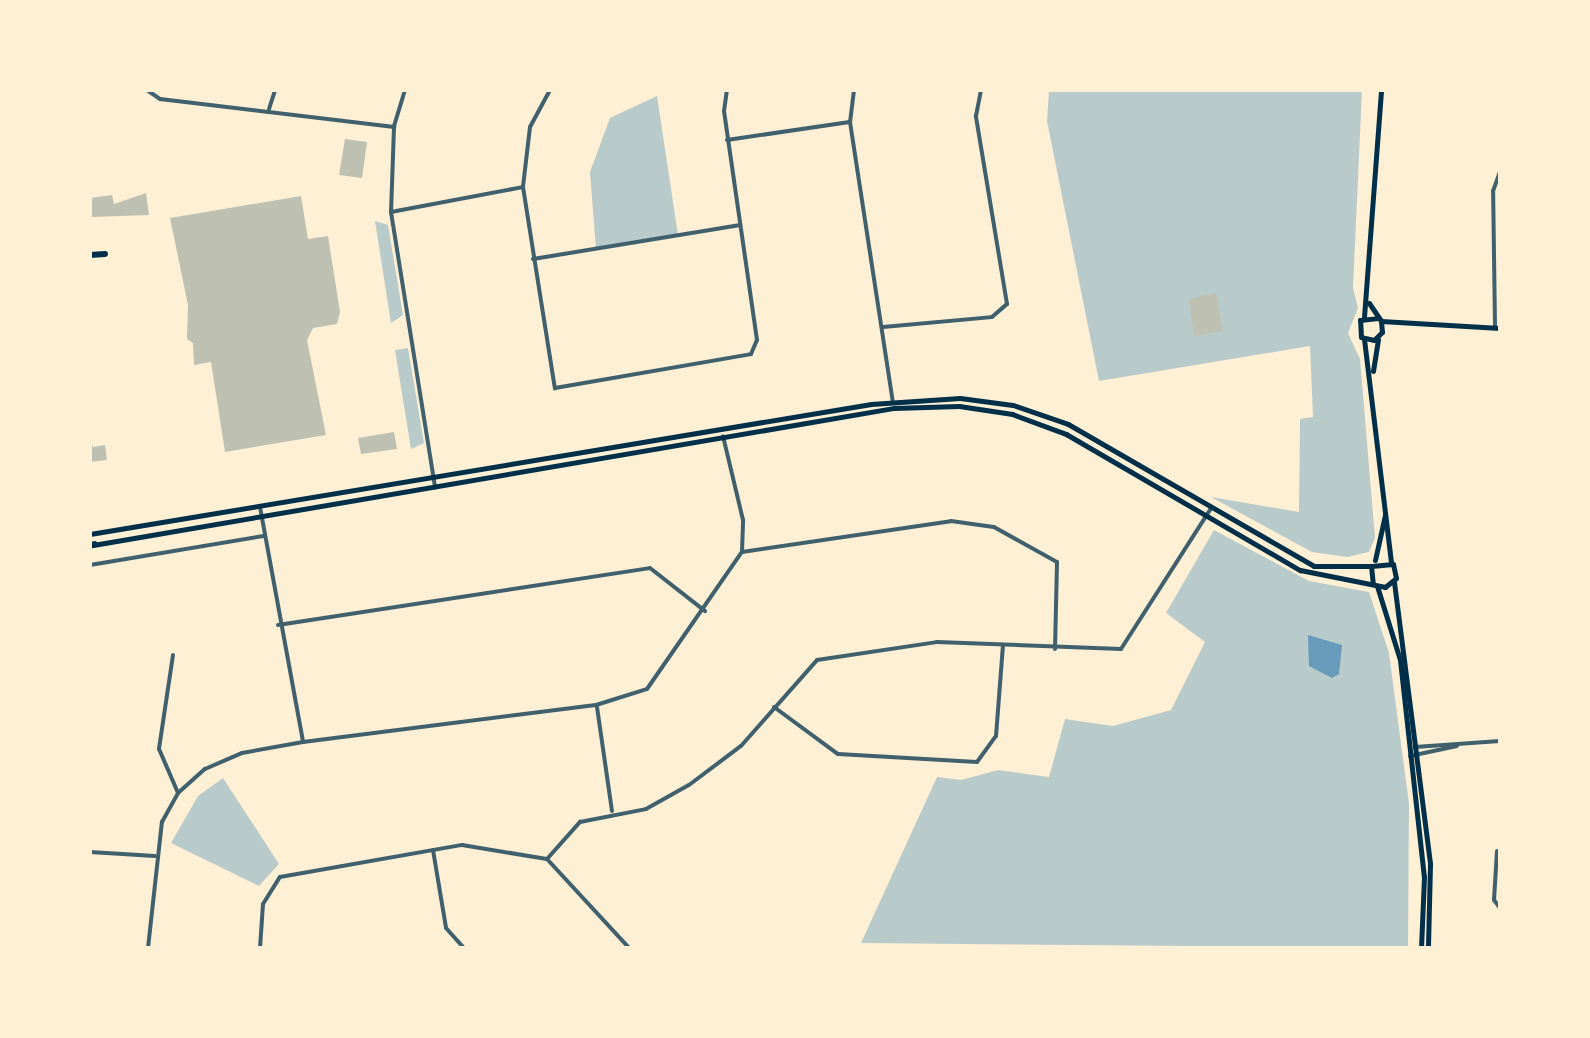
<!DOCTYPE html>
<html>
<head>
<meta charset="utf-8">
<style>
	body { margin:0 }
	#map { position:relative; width:1590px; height:1038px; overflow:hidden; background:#fdf0d5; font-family:Inter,sans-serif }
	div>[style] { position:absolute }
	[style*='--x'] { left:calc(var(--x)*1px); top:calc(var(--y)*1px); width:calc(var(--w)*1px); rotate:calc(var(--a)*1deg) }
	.green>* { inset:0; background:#b9caca }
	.water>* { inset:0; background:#669bbc }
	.building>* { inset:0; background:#bec0b2 }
	.minor>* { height:4px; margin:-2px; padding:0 2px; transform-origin:2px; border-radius:2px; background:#3f606c }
	.secondary>* { height:5px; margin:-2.5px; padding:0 2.5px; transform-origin:2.5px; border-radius:2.5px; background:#003049 }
	.trunk>* { height:6px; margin:-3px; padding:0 3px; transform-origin:3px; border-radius:3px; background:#003049 }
	span { translate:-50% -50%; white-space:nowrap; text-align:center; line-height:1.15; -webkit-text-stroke:8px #fdf0d5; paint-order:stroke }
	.frame { position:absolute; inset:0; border:92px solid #fdf0d5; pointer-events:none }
</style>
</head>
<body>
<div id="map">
	<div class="green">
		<div style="clip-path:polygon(1049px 90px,1362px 90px,1353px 288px,1358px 308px,1348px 333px,1360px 359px,1375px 538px,1369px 552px,1347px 557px,1312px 552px,1211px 497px,1299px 512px,1300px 419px,1313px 417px,1310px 346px,1099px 381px,1047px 121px)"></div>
		<div style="clip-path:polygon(657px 96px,678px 235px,596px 249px,590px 172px,610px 118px)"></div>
		<div style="clip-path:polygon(375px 221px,388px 225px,403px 315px,391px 323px)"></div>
		<div style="clip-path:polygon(408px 348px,424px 443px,411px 449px,395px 350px)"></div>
		<div style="clip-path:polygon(1214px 530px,1309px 581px,1369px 592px,1389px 653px,1409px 804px,1408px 948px,861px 943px,937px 777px,961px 780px,998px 770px,1049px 777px,1065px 719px,1113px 726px,1171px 710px,1205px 642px,1166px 613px)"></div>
		<div style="clip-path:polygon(223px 778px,279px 864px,259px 886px,171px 843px,198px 796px)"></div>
	</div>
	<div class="water">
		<div style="clip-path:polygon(1308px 635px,1342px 645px,1339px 674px,1332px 678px,1309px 666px)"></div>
	</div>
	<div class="building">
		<div style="clip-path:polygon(345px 139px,367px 142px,362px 178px,339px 175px)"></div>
		<div style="clip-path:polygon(146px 193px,149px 215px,92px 217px,90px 198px,112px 195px,114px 204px)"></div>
		<div style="clip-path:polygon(301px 196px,308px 239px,328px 236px,340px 312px,337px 324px,313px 328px,307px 340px,326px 435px,225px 452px,211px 362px,194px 365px,193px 343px,187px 339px,188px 305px,170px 218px)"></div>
		<div style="clip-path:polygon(1216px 293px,1223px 331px,1194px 336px,1189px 299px)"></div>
		<div style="clip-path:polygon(394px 432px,397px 449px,361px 454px,358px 438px)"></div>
		<div style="clip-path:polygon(90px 439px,93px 447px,105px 445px,107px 460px,90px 462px)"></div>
	</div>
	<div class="minor">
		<div style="--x:147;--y:90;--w:16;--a:35"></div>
		<div style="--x:160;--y:99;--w:236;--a:6.8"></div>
		<div style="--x:405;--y:90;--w:39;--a:107"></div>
		<div style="--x:394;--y:127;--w:85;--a:92"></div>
		<div style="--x:391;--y:212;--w:279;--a:80.9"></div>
		<div style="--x:550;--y:90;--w:42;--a:118.4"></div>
		<div style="--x:530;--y:127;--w:60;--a:96.7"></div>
		<div style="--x:523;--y:187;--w:204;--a:81"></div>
		<div style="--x:555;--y:388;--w:199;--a:-9.8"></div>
		<div style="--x:751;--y:354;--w:15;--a:-67"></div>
		<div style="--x:757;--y:340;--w:231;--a:-98.2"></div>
		<div style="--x:724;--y:111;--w:21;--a:-82"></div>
		<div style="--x:854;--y:90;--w:32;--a:97"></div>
		<div style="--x:850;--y:122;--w:283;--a:81.3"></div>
		<div style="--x:269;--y:109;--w:20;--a:-72"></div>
		<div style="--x:727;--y:140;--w:124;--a:-8.3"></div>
		<div style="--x:391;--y:212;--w:134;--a:-10.7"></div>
		<div style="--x:533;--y:259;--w:210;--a:-9.3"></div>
		<div style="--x:1495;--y:326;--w:135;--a:-90.8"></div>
		<div style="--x:1493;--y:191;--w:20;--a:-70"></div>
		<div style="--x:883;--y:327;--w:109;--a:-5.2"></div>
		<div style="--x:992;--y:317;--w:20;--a:-41"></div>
		<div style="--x:1007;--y:304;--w:191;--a:-99.4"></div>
		<div style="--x:976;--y:116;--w:26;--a:-79"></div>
		<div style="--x:260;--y:507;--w:239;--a:79.6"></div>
		<div style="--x:742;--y:552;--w:211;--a:-8.4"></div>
		<div style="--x:951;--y:521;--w:43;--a:7.9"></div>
		<div style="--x:994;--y:527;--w:72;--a:29.1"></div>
		<div style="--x:1057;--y:562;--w:87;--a:91.3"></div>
		<div style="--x:90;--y:565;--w:176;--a:-9.5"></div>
		<div style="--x:278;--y:625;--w:376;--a:-8.7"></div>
		<div style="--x:650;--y:568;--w:70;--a:38"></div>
		<div style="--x:173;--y:655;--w:95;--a:98.5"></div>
		<div style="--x:159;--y:749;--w:48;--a:66.6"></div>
		<div style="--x:597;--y:707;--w:105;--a:81.8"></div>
		<div style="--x:774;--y:707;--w:79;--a:36.3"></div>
		<div style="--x:838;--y:754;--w:139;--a:3.3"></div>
		<div style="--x:977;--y:762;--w:32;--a:-54"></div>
		<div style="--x:996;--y:736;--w:90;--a:-85.6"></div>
		<div style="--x:1415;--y:747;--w:85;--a:-4"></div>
		<div style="--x:1410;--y:756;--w:48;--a:-12"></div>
		<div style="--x:433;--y:850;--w:79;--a:80.5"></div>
		<div style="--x:446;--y:928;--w:27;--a:48"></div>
		<div style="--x:1497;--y:851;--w:49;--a:93.5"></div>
		<div style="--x:1494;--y:900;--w:10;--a:53"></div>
		<div style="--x:90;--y:852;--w:65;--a:3.5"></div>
		<div style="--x:547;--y:859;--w:50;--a:-48.3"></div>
		<div style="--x:580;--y:822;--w:67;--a:-11.1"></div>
		<div style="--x:646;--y:809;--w:49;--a:-29.2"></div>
		<div style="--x:689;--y:785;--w:65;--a:-36.9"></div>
		<div style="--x:741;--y:746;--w:115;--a:-48.5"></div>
		<div style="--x:817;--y:660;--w:121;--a:-8.5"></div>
		<div style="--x:937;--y:642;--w:184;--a:2.2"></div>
		<div style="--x:1121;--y:649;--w:167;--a:-57.4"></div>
		<div style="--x:148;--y:948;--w:127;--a:-83.7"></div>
		<div style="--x:162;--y:822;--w:33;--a:-61"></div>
		<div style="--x:178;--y:793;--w:36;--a:-42"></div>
		<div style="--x:205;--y:769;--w:40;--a:-23.4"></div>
		<div style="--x:242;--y:753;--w:62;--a:-10.2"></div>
		<div style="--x:303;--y:742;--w:295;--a:-7.2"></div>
		<div style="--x:596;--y:705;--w:53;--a:-17.4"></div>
		<div style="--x:647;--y:689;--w:167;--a:-55.3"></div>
		<div style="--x:742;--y:552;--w:32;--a:-88"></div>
		<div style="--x:743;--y:520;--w:86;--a:-103.4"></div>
		<div style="--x:260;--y:948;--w:44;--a:-86.1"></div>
		<div style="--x:263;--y:904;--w:32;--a:-58"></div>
		<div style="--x:280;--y:877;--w:185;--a:-10"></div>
		<div style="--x:462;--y:845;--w:86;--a:9.4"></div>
		<div style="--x:547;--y:859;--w:121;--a:47.3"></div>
	</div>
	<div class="secondary">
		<div style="--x:1369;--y:303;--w:22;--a:56"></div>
		<div style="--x:1381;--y:321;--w:11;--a:85"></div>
		<div style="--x:1382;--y:332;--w:11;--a:135"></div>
		<div style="--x:1374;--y:340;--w:13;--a:-167"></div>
		<div style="--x:1361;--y:337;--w:17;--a:-93"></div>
		<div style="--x:1360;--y:320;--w:18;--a:-6"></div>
		<div style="--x:1364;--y:317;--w:228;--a:-85.7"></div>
		<div style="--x:1381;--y:321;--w:119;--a:3.4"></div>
		<div style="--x:1364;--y:339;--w:225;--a:83.1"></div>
		<div style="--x:1373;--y:371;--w:32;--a:-81"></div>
		<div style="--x:90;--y:534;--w:792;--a:-9.45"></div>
		<div style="--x:871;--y:404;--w:89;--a:-3.9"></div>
		<div style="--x:960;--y:398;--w:53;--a:7.5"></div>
		<div style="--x:1013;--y:405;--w:58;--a:19.1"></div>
		<div style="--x:1068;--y:424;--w:284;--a:30"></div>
		<div style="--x:1314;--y:566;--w:57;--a:0"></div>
		<div style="--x:93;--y:545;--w:813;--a:-9.71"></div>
		<div style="--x:894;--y:408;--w:65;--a:-1.8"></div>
		<div style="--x:959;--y:406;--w:54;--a:8.6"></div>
		<div style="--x:1012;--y:414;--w:58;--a:20.3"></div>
		<div style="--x:1066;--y:434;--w:271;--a:30.2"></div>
		<div style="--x:1300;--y:570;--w:87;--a:11.3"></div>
		<div style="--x:1385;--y:587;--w:14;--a:-39"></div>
		<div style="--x:1396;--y:578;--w:14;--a:-102"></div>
		<div style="--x:1393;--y:564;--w:22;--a:175"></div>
		<div style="--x:1371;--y:566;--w:18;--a:84"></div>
		<div style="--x:1375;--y:560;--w:46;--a:-77.5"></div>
		<div style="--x:1394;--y:582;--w:284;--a:82.7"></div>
		<div style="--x:1430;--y:864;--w:84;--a:91.4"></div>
		<div style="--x:1377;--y:586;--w:77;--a:72.7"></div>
		<div style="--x:1400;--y:660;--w:218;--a:83.7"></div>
		<div style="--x:1424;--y:877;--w:71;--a:92.4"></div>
	</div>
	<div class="trunk">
		<div style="--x:90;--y:255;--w:15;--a:-4"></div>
		<div style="--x:90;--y:546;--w:5;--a:-22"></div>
	</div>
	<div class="frame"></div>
</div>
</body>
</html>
